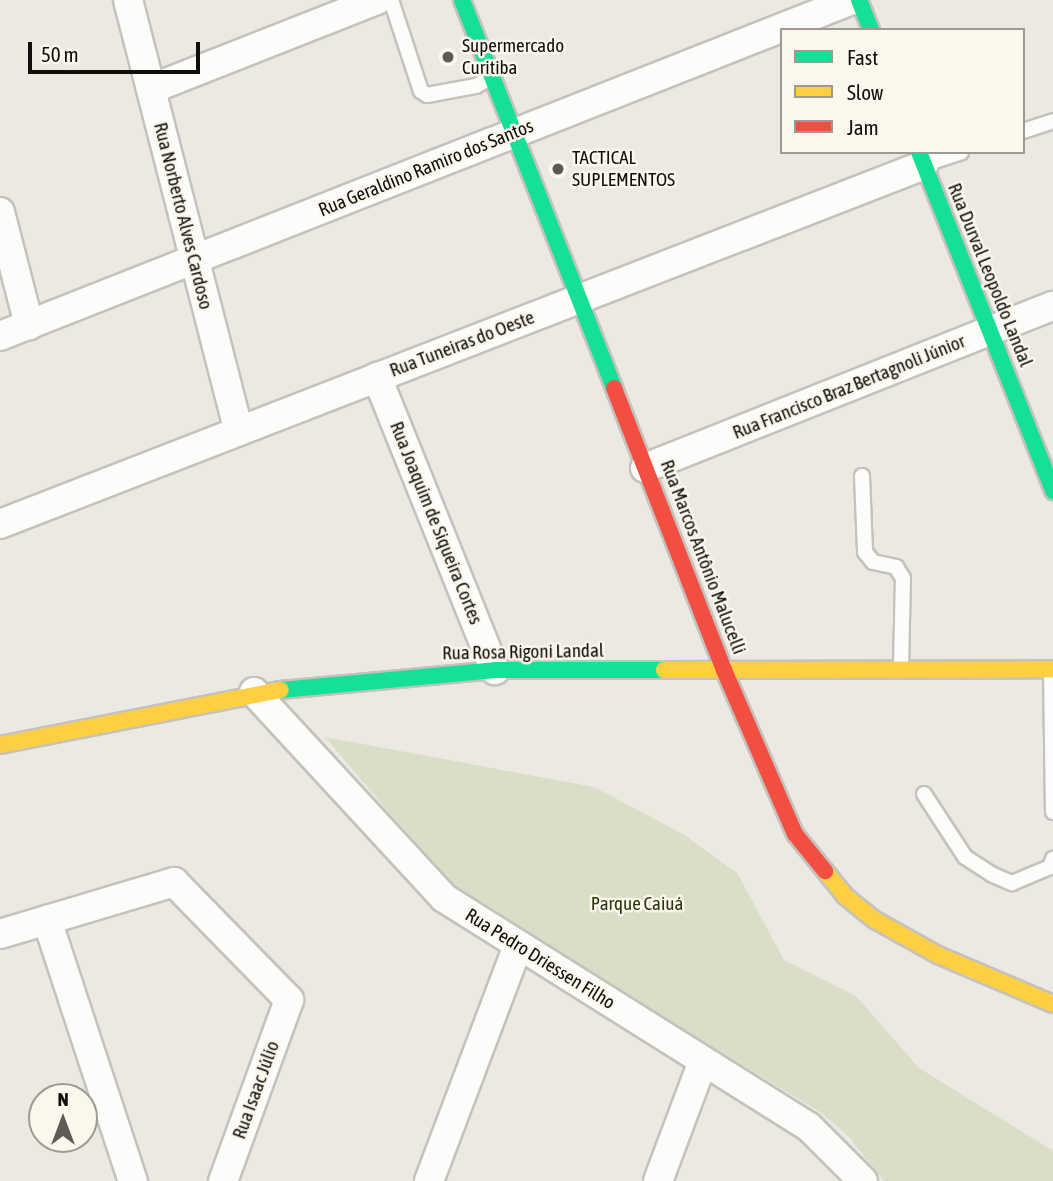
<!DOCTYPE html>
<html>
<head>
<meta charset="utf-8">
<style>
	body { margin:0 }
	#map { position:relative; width:1053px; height:1181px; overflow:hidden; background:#ece8e2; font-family:"Asap Condensed",sans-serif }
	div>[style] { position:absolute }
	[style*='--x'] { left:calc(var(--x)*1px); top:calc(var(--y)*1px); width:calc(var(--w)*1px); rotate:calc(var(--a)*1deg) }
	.green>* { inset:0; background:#d9dfc7 }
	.roads { filter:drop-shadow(2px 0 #c4c2bd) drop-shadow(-2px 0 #c4c2bd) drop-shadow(0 2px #c4c2bd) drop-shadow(0 -2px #c4c2bd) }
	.lane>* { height:14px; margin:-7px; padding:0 7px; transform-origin:7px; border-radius:7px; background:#fcfcfb }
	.street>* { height:28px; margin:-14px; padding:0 14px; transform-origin:14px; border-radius:14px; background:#fcfcfb }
	.fast>* { height:16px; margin:-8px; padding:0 8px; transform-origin:8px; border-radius:8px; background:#16e098 }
	.slow>* { height:16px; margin:-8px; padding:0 8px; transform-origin:8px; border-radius:8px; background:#ffcf43 }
	.jam>* { height:16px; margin:-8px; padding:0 8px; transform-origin:8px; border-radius:8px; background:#f24e42 }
	.dots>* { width:19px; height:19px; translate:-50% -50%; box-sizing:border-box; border:4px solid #fcf7ed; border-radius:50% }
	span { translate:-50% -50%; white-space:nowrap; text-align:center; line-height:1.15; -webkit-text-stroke:5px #fcf7ed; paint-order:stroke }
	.poi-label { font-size:19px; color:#110f0c }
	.left { translate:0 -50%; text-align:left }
	.street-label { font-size:19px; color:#110f0c }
	.park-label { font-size:19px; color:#2a370e }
	.legend { position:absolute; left:780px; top:28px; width:245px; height:126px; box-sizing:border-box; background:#fcf7ed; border:2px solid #9e9a93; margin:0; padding:9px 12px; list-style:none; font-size:21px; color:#110f0c }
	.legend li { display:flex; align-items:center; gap:14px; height:35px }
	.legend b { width:35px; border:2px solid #9e9a93 }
	.north { position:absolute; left:28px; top:1083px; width:70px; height:70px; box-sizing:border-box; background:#fcf7ed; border:2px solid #9e9a93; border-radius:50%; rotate:0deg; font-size:19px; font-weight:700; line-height:28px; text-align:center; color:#110f0c }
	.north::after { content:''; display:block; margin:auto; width:24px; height:32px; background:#5e5b57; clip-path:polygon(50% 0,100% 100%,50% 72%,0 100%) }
	.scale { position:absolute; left:28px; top:42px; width:172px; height:32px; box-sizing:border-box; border:4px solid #110f0c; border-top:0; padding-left:9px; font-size:21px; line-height:24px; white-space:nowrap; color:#110f0c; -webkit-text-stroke:5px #fcf7ed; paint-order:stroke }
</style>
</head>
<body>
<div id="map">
	<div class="green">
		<div style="clip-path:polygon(325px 737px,594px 787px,683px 834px,737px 873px,784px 960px,856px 996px,919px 1068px,1053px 1151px,1053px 1181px,884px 1181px,849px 1137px,823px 1114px,474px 903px,444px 877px)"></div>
	</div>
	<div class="roads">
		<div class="lane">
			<div style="--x:391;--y:0;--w:96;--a:71.8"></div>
			<div style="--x:421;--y:91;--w:7;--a:34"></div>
			<div style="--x:427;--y:95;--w:50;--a:-10.4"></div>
			<div style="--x:476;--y:86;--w:16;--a:-30"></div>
			<div style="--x:1023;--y:131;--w:32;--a:-18"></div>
			<div style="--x:925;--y:164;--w:38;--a:-18"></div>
			<div style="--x:862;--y:476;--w:76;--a:87.7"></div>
			<div style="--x:865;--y:552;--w:13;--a:51"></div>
			<div style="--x:873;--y:562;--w:24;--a:12"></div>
			<div style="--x:896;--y:567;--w:13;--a:58"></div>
			<div style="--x:903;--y:578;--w:90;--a:91.3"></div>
			<div style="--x:1051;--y:670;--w:142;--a:89.2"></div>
			<div style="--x:924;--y:794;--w:75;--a:56.9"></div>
			<div style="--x:965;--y:857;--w:33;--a:33"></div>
			<div style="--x:993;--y:875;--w:21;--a:23"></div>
			<div style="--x:1012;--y:883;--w:41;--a:-22.8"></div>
			<div style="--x:1050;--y:867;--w:9;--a:-69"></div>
		</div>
		<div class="street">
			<div style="--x:128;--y:0;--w:445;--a:75.6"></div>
			<div style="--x:151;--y:89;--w:243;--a:-21.5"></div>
			<div style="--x:0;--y:212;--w:117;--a:75.6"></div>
			<div style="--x:0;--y:336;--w:916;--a:-21.52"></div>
			<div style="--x:377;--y:377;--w:316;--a:68.1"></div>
			<div style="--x:645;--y:468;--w:439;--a:-21.7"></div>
			<div style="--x:0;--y:524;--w:991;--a:-21.23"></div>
			<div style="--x:254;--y:692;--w:280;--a:47.3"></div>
			<div style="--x:444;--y:898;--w:431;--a:32.1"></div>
			<div style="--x:809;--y:1127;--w:76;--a:45"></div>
			<div style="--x:47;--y:920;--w:275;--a:71.8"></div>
			<div style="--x:0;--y:934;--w:182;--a:-16.6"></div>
			<div style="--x:174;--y:882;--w:165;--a:45.7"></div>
			<div style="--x:289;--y:1000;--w:193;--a:110"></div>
			<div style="--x:429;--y:1181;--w:251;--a:-69.3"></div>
			<div style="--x:658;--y:1181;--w:128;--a:-69.4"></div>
		</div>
		<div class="fast">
			<div style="--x:462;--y:0;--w:417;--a:68.6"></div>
			<div style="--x:859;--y:0;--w:32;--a:68"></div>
			<div style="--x:919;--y:152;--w:365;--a:68.4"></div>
			<div style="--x:281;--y:690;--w:215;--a:-5.3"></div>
			<div style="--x:495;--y:670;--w:169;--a:0"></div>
		</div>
		<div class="slow">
			<div style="--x:664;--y:670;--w:389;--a:-0.1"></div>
			<div style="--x:0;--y:745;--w:286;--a:-11.1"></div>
			<div style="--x:825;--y:871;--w:32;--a:51"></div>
			<div style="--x:845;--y:896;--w:38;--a:39"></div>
			<div style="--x:875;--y:920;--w:72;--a:29.1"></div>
			<div style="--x:938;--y:955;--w:125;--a:23.1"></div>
		</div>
		<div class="jam">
			<div style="--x:614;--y:388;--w:303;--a:68.7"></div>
			<div style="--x:724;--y:670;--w:179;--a:66.6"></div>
			<div style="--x:795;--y:834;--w:48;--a:51"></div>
		</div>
	</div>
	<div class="dots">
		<div style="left:448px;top:57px;background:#5e5b57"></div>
		<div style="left:558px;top:169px;background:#5e5b57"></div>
	</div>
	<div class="poi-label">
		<span class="left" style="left:462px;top:57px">Supermercado<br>Curitiba</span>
		<span class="left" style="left:572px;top:169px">TACTICAL<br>SUPLEMENTOS</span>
	</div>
	<div class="street-label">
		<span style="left:426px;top:168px;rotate:-22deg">Rua Geraldino Ramiro dos Santos</span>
		<span style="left:183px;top:216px;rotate:76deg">Rua Norberto Alves Cardoso</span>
		<span style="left:990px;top:275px;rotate:68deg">Rua Durval Leopoldo Landal</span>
		<span style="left:462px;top:344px;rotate:-21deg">Rua Tuneiras do Oeste</span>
		<span style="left:849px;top:387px;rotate:-22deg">Rua Francisco Braz Bertagnoli Júnior</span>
		<span style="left:436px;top:523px;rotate:68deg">Rua Joaquim de Siqueira Cortes</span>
		<span style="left:703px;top:557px;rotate:69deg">Rua Marcos Antônio Malucelli</span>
		<span style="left:523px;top:652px;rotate:-1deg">Rua Rosa Rigoni Landal</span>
		<span style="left:540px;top:959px;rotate:32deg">Rua Pedro Driessen Filho</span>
		<span style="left:256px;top:1090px;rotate:-70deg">Rua Isaac Júlio</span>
	</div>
	<div class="park-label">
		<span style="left:637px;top:904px">Parque Caiuá</span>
	</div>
	<ul class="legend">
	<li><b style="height:9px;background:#16e098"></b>Fast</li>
	<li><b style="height:9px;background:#ffcf43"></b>Slow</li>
	<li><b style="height:9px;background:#f24e42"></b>Jam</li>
	</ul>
	<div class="north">N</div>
	<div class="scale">50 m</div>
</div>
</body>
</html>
